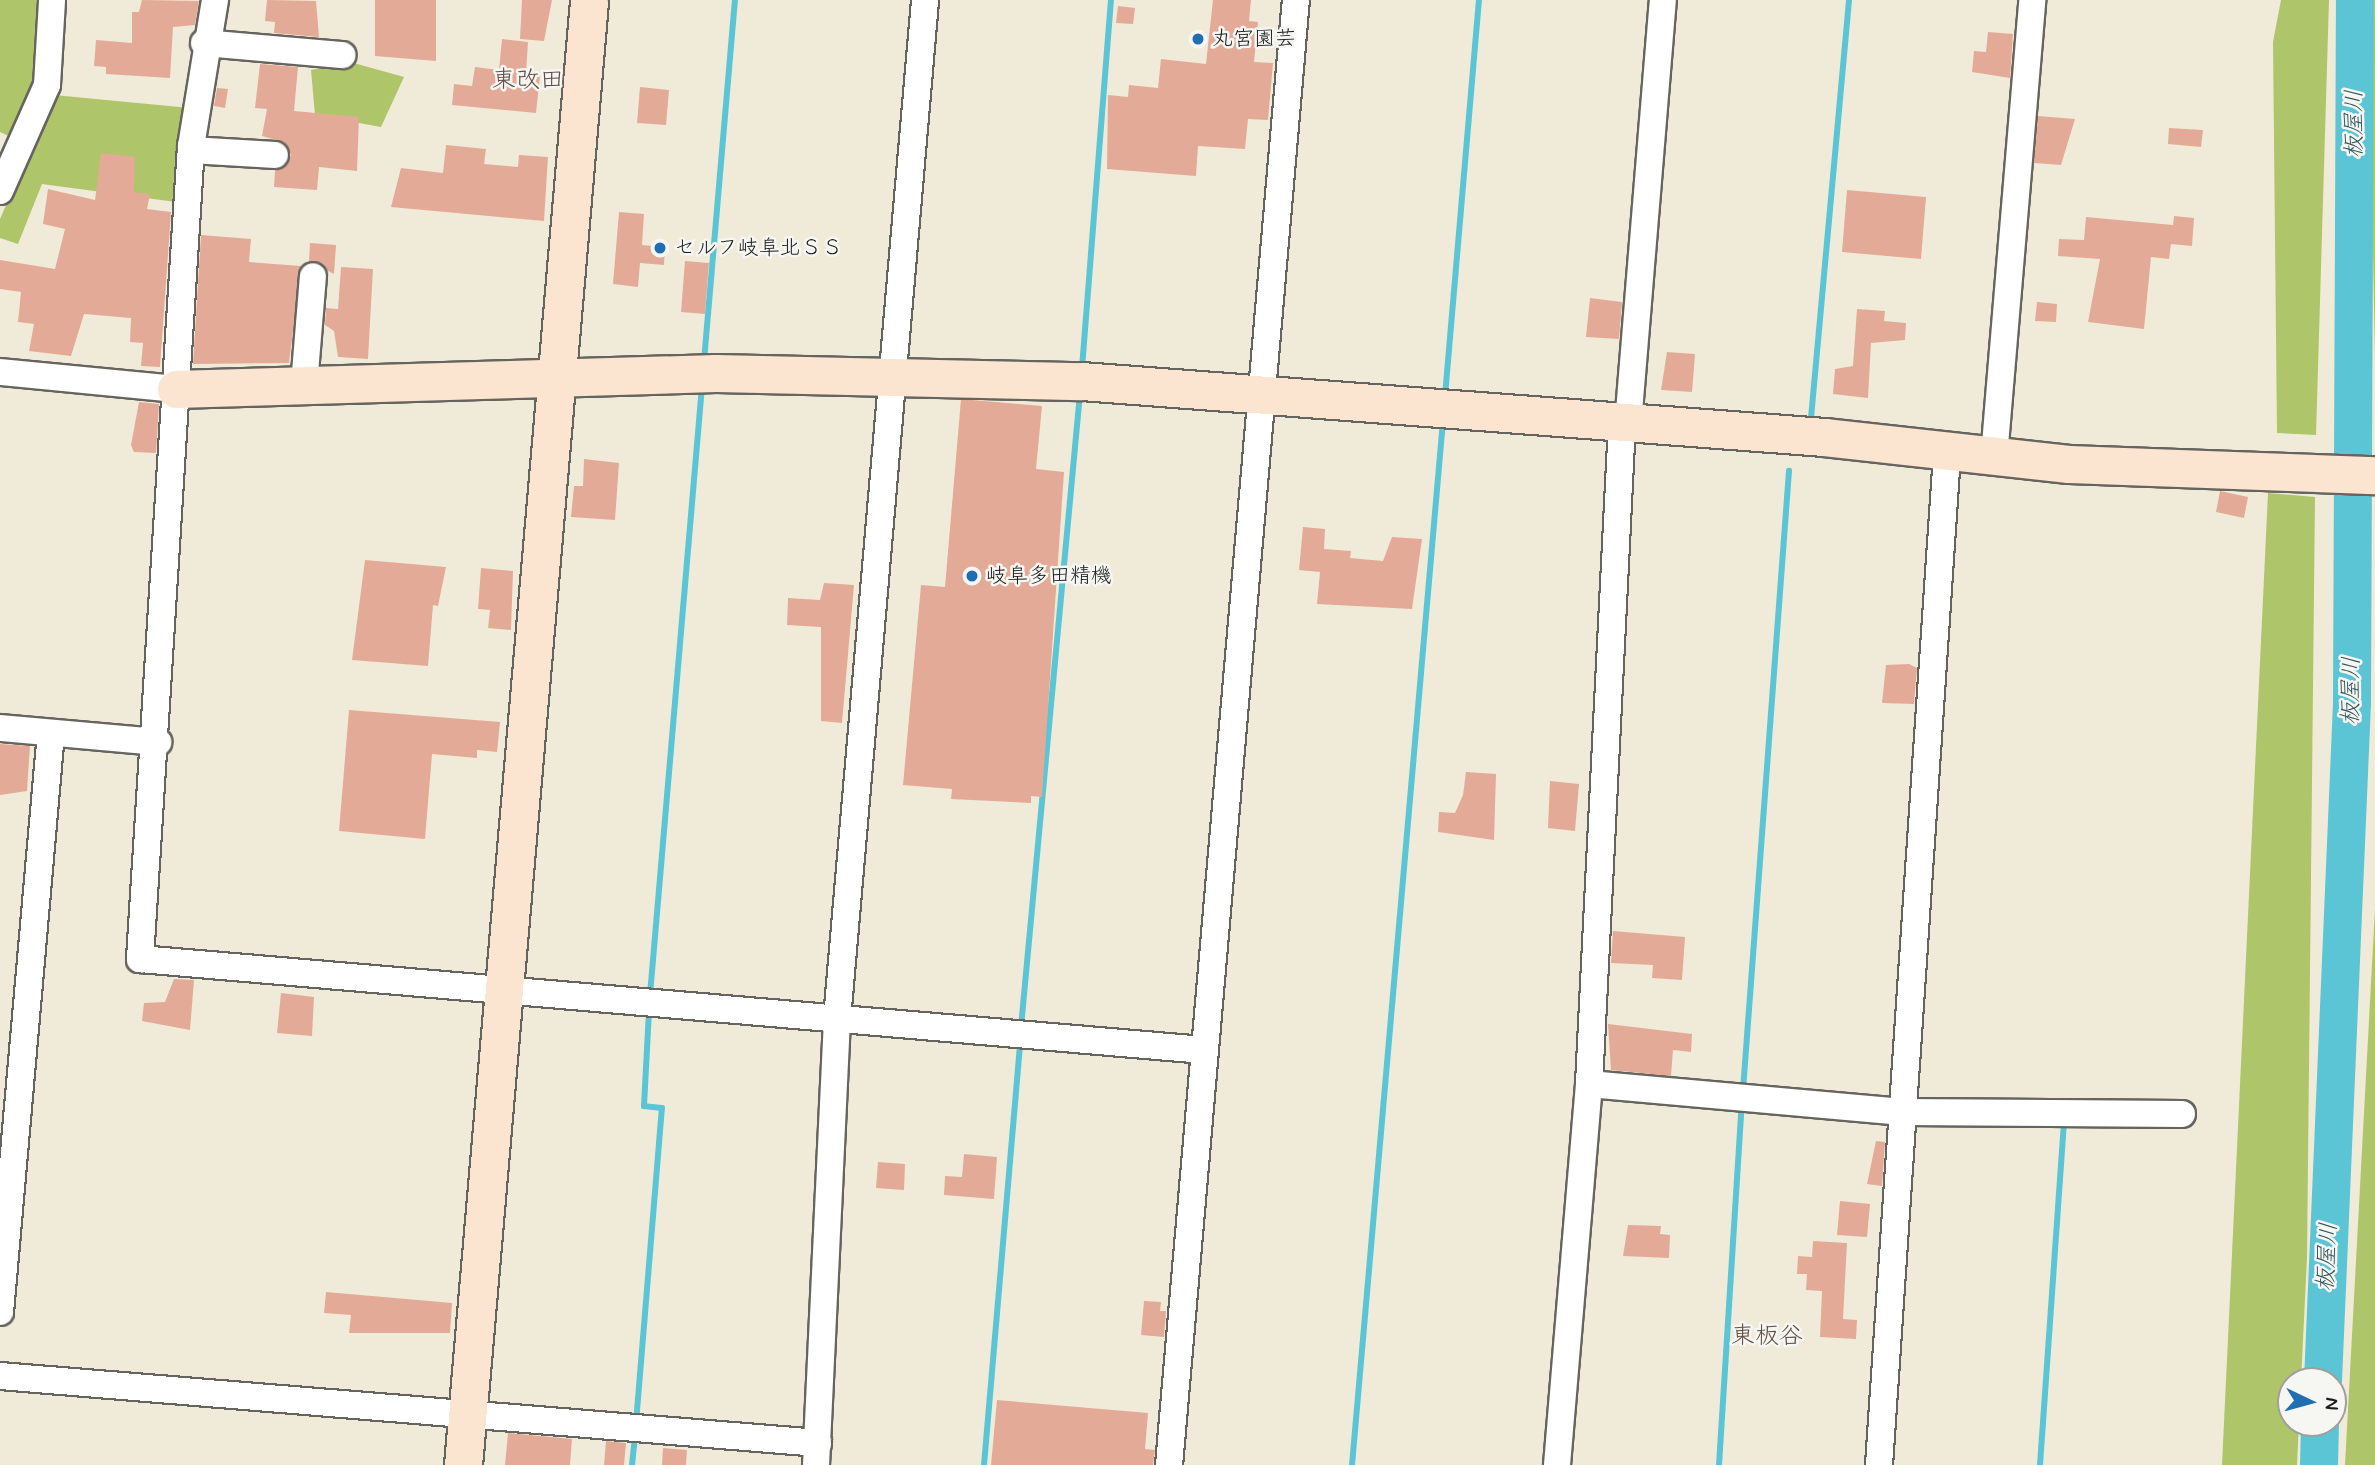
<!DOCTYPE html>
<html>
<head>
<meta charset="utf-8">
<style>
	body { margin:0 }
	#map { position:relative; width:2375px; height:1465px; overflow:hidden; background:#f0ebd8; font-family:Mynerve,"Klee One",sans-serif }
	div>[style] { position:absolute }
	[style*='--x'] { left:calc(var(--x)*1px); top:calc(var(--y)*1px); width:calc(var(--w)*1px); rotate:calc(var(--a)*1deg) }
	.green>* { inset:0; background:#afc569 }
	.stream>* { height:6px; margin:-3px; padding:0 3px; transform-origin:3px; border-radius:3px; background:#5bc5d5 }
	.river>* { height:38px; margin:-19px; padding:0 19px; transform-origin:19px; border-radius:19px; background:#5bc5d5 }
	.building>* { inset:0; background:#e3ab97 }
	.roads { filter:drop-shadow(2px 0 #66645e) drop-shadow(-2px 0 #66645e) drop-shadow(0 2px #66645e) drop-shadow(0 -2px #66645e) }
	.street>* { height:26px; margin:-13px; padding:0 13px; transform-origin:13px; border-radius:13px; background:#fff }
	.secondary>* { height:37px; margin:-18.5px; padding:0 18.5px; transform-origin:18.5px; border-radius:18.5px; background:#fce5d0 }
	.dots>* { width:19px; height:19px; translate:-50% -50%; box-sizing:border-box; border:4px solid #f6f6f2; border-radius:50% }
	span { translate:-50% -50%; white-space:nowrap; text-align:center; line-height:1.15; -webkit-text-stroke:5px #f6f6f2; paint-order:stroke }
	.poi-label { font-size:21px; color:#1c1c1c }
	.left { translate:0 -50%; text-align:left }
	.water-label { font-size:23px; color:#32575d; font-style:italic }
	.quarter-label { font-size:24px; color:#624e47 }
	.north { position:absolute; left:2277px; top:1367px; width:70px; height:70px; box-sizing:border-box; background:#f6f6f2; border:2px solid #9f9f9c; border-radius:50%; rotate:95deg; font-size:19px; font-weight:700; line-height:28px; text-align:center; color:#1c1c1c }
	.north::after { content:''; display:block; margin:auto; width:24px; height:32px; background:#1f6fb2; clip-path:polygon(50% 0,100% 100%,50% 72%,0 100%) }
</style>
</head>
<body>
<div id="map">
	<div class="green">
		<div style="clip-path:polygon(0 0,44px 0,37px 100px,13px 138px,0 132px)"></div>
		<div style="clip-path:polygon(2281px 0,2329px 0,2316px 435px,2277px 433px,2273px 42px)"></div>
		<div style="clip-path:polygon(2368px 0,2375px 0,2375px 358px)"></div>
		<div style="clip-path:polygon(350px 62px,404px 77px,381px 127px,315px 115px,311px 70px)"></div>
		<div style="clip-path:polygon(54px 95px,190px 108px,176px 202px,42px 184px,18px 244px,0 238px,0 219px)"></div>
		<div style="clip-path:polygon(2268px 493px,2315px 497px,2307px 1258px,2301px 1381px,2291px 1381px,2291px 1423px,2299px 1423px,2297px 1465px,2222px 1465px)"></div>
		<div style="clip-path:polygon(2375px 909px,2375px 1465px,2345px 1465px)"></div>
	</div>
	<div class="stream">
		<div style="--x:704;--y:361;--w:362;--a:-85.1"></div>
		<div style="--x:1082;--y:368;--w:369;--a:-85.5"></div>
		<div style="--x:1445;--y:396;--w:397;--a:-85.1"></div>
		<div style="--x:1811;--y:418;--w:420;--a:-84.8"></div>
		<div style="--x:650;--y:995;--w:611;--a:-85.12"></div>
		<div style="--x:1021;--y:1027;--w:637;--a:-84.68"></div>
		<div style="--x:1743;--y:1090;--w:621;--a:-85.75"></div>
		<div style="--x:636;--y:1423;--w:316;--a:-85.3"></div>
		<div style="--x:662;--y:1108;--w:18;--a:-174"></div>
		<div style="--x:644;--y:1106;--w:96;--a:-87"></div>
		<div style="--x:632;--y:1465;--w:31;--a:-84"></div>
		<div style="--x:984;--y:1465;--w:426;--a:-85.1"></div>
		<div style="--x:1352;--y:1465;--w:1049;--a:-85.02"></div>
		<div style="--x:1719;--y:1465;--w:362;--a:-86.4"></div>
		<div style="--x:2040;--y:1465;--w:347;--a:-86"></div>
	</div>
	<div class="river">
		<div style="--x:2323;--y:1381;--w:680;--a:-87.55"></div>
		<div style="--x:2352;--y:702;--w:702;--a:-89.76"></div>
		<div style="--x:2319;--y:1465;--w:42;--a:-88.6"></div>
	</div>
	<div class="building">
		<div style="clip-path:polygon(142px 0,199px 1px,195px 25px,173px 27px,170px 78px,106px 74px,106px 67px,94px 66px,96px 40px,132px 43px,132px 12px,139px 12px)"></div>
		<div style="clip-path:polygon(267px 0,316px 1px,319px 37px,274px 33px,275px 22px,265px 21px)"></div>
		<div style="clip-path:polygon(375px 0,436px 0,436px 61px,375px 56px)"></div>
		<div style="clip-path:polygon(522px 0,552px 0,544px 41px,520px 39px)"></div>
		<div style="clip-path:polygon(1213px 0,1251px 0,1249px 21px,1258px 22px,1254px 62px,1273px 63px,1268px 120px,1248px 119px,1245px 149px,1198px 146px,1196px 176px,1107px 169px,1108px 95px,1128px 97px,1129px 85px,1158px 88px,1161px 59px,1206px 64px)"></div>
		<div style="clip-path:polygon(1118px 6px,1135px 8px,1133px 24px,1116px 23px)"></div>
		<div style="clip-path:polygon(1988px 32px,2013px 34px,2010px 78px,1972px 72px,1974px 51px,1986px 52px)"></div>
		<div style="clip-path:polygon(502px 39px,528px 42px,526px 73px,540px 76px,536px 113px,452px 105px,454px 84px,472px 86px,475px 67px,499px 70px)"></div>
		<div style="clip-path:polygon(260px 64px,298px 67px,294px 111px,359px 117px,357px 171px,319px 167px,317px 190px,274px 187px,275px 171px,291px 155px,284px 142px,262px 136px,267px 109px,255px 108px)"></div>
		<div style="clip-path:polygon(640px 87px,669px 90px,666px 125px,637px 123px)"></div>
		<div style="clip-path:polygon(217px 88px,228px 89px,225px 108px,214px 106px)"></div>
		<div style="clip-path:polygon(2038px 116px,2075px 119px,2061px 165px,2034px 163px)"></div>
		<div style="clip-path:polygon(2169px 128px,2203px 130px,2201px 147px,2168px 144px)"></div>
		<div style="clip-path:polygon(446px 145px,486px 149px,484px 164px,518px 167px,519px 155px,548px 157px,544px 221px,391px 207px,401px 168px,443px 173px)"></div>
		<div style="clip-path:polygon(101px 153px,135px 157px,134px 192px,150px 194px,147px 209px,171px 212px,160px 367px,141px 366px,143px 343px,130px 342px,131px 318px,84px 314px,71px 356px,29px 351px,34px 324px,18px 322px,21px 292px,0 289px,0 260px,55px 269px,65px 229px,43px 224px,48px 189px,95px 200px)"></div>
		<div style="clip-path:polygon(1847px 190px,1926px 197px,1921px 259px,1842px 252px)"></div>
		<div style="clip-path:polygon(619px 212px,644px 214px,642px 245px,665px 247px,664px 265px,640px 263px,638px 287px,613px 284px)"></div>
		<div style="clip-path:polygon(2174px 216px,2194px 218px,2192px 246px,2171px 244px,2169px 259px,2151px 257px,2144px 329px,2088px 322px,2100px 259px,2058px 256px,2059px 239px,2084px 240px,2086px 217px,2173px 225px)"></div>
		<div style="clip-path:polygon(201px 235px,251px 239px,249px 262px,301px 266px,289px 363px,193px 364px)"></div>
		<div style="clip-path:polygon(310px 243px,336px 245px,334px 274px,309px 261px)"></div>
		<div style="clip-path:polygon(685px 261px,709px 263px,705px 314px,681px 312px)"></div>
		<div style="clip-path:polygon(341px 267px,373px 269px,368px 359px,338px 357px,334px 331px,325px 325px,326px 308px,338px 309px)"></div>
		<div style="clip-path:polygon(1590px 298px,1622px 302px,1619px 339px,1586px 337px)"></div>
		<div style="clip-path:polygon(2037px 302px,2057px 304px,2056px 322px,2035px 321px)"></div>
		<div style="clip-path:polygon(1857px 309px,1885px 311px,1884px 321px,1906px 323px,1905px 340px,1871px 343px,1868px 398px,1833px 394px,1835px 369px,1853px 366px)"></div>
		<div style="clip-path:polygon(1667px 352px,1695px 354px,1692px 392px,1661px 390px)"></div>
		<div style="clip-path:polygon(961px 399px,1042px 406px,1036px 469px,1064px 472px,1042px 797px,1031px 796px,1031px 803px,951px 799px,952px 789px,903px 785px,921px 585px,945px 587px)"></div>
		<div style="clip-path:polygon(139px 402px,159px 404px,156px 453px,134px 452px,131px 445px)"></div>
		<div style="clip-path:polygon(584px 459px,619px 463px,615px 520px,571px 517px,574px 486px,583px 486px)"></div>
		<div style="clip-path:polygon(2220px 491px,2248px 497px,2244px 518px,2216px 512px)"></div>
		<div style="clip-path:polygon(1303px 527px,1325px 529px,1324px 549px,1351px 551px,1350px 558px,1383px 561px,1392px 537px,1422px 539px,1412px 609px,1317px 604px,1320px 572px,1299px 570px)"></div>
		<div style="clip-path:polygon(365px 560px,446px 567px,438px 606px,433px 605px,428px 666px,352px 660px)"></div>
		<div style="clip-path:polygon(481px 568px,513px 571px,511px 630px,488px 628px,490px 610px,478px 609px)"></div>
		<div style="clip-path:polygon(824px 583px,854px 585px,842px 723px,821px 721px,821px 627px,787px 625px,788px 598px,820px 600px)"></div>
		<div style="clip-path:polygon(1909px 664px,1917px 668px,1914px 704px,1882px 703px,1886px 665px)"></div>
		<div style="clip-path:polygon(349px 710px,500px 722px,497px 752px,477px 750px,477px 758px,432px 754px,425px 839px,339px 831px)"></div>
		<div style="clip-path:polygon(0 744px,30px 746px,27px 791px,0 795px)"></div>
		<div style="clip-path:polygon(1466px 772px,1496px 774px,1494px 840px,1438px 832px,1439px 812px,1455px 813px,1463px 795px)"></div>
		<div style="clip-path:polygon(1550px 781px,1579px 784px,1575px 831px,1548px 828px)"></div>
		<div style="clip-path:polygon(1613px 931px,1685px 937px,1682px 980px,1652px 978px,1653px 965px,1611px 963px)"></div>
		<div style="clip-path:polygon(174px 979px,194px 980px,190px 1030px,142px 1021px,144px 1003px,165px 1002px)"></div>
		<div style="clip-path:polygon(281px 993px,314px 997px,312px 1036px,277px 1033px)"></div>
		<div style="clip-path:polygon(1608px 1024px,1692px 1034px,1691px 1052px,1673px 1050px,1671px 1076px,1611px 1070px)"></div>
		<div style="clip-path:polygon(1876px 1141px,1885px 1142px,1882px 1186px,1867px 1184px)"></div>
		<div style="clip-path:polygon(964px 1154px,997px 1157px,994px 1199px,944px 1195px,945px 1176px,962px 1177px)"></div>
		<div style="clip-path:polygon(878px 1162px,905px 1164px,904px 1190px,876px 1188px)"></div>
		<div style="clip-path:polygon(1840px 1201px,1870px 1204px,1867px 1237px,1837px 1235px)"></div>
		<div style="clip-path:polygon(1628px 1225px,1661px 1226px,1660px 1234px,1670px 1235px,1669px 1258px,1623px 1256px)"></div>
		<div style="clip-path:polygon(1813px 1241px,1847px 1243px,1843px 1319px,1857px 1320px,1856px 1339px,1820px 1337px,1822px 1291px,1806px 1290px,1807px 1274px,1797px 1274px,1798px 1256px,1812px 1257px)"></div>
		<div style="clip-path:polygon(326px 1292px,452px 1303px,450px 1333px,349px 1333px,351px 1315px,324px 1313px)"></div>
		<div style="clip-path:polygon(1144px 1301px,1161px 1302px,1160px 1311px,1166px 1311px,1164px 1337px,1141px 1335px)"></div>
		<div style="clip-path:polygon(997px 1400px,1148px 1413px,1145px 1449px,1155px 1450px,1153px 1465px,991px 1465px)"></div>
		<div style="clip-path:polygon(508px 1433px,572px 1439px,570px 1465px,505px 1465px)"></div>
		<div style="clip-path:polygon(606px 1441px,626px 1443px,624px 1465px,604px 1465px)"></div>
		<div style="clip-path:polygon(663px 1448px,687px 1450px,686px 1465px,662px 1465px)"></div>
	</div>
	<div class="roads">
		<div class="street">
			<div style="--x:215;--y:0;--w:148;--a:99.3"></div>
			<div style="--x:191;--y:146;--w:815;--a:93.59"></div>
			<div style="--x:140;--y:959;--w:1067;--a:4.89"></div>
			<div style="--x:204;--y:43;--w:139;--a:5"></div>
			<div style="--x:191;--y:150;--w:84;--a:3.4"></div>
			<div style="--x:0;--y:191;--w:116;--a:-66.1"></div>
			<div style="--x:47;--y:85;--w:85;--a:-86.6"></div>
			<div style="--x:0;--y:372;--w:177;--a:5.5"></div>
			<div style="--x:304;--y:385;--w:109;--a:-85.3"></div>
			<div style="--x:1628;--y:424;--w:425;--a:-85.3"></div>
			<div style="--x:1994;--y:457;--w:459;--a:-85.2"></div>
			<div style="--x:0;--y:728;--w:159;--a:5.1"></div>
			<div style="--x:1589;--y:1084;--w:315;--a:5.1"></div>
			<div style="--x:1903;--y:1112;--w:279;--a:0.4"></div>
			<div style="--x:0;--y:1312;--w:581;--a:-84.97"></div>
			<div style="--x:0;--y:1376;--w:821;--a:4.68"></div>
			<div style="--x:816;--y:1465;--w:446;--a:-87.3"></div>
			<div style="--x:837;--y:1019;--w:1023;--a:-85.06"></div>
			<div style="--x:1169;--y:1465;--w:1470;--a:-85.05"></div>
			<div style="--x:1557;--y:1465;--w:382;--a:-85.2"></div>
			<div style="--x:1589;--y:1084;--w:661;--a:-87.14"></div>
			<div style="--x:1879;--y:1465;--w:1012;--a:-86.15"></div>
		</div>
		<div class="secondary">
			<div style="--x:176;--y:389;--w:540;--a:-1.7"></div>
			<div style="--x:716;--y:373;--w:365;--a:1.3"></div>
			<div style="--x:1081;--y:381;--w:745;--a:4.31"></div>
			<div style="--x:1824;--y:437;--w:246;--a:6.3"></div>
			<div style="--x:2069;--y:464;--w:306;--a:2.1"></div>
			<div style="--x:463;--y:1465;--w:1470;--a:-85.08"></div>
		</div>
	</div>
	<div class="dots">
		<div style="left:1198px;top:39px;background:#1f6fb2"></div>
		<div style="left:660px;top:248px;background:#1f6fb2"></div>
		<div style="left:972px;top:576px;background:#1f6fb2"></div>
	</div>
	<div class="poi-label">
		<span class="left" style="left:1212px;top:39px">丸宮園芸</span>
		<span class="left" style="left:674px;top:248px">セルフ岐阜北ＳＳ</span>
		<span class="left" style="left:986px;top:576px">岐阜多田精機</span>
	</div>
	<div class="water-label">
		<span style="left:2355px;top:124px;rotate:-90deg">板屋川</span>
		<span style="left:2352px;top:691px;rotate:-89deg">板屋川</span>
		<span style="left:2328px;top:1257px;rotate:-87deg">板屋川</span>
	</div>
	<div class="quarter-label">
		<span style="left:528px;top:81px">東改田</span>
		<span style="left:1767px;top:1337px">東板谷</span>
	</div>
	<div class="north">N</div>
</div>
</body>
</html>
